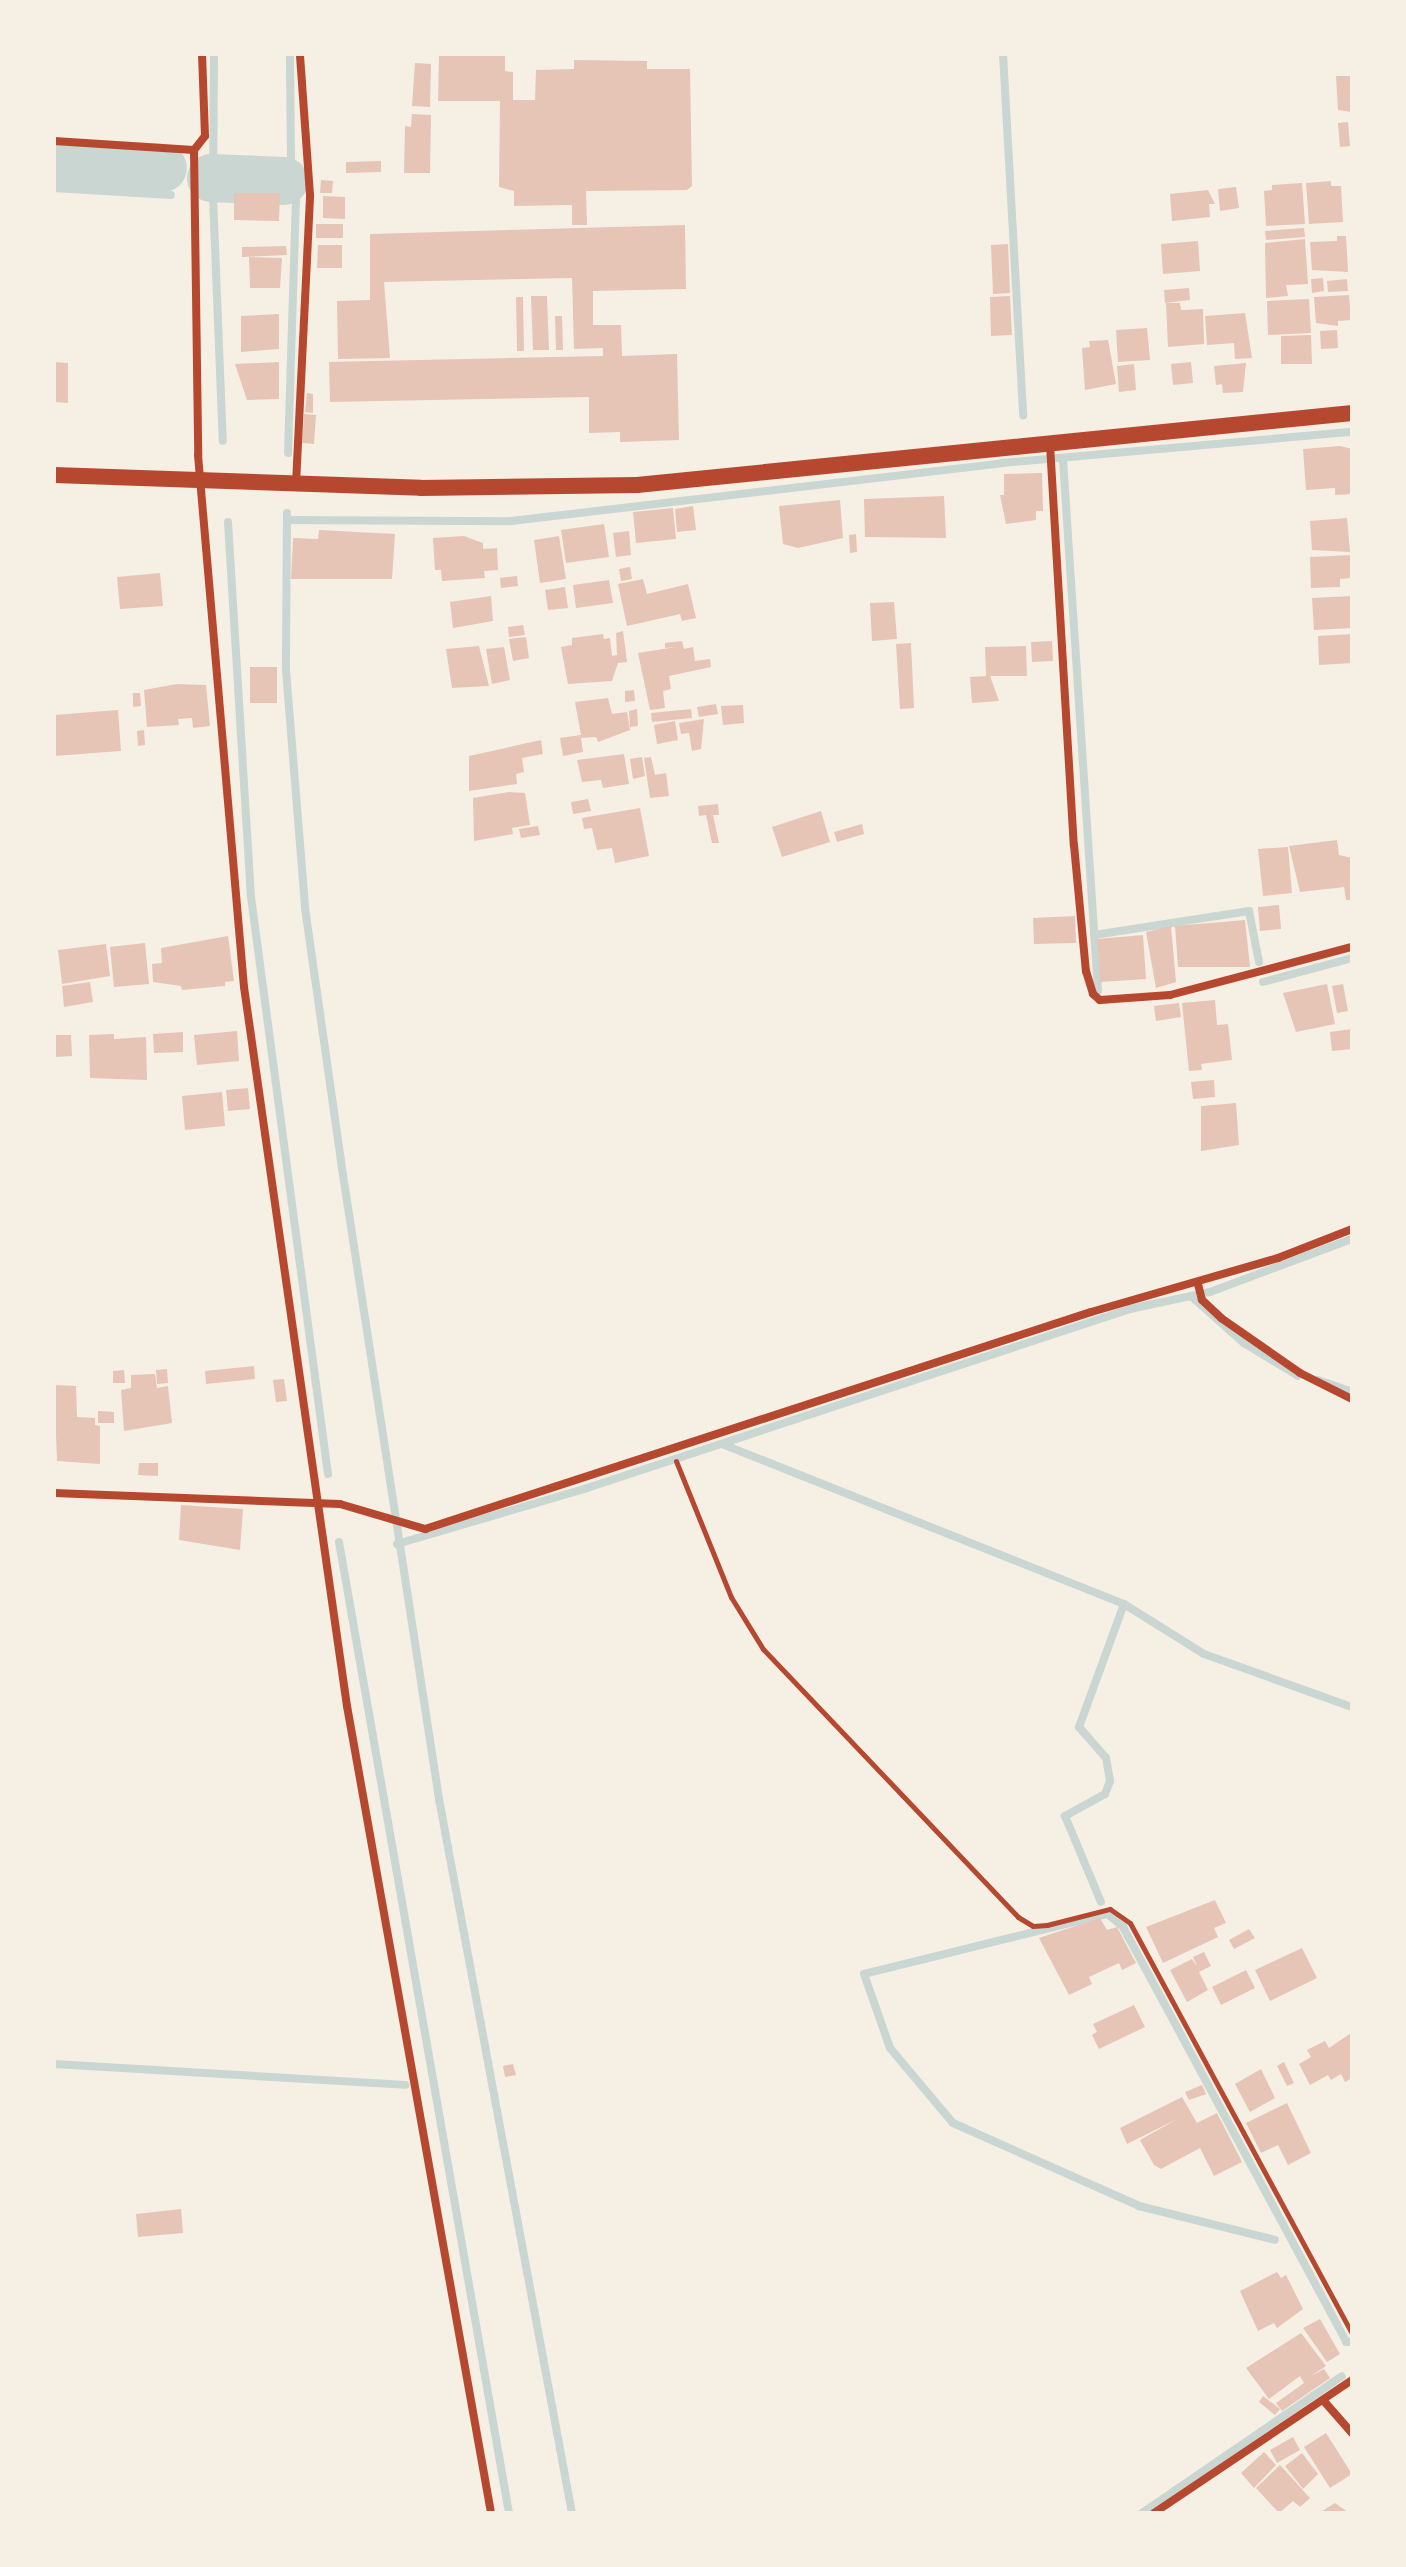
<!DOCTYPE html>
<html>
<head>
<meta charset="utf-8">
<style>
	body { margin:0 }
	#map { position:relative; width:1406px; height:2567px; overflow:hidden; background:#f6efe4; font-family:Georgia,serif }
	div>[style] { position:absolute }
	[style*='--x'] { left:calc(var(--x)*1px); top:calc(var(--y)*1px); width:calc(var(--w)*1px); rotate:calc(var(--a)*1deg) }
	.stream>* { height:8px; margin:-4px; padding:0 4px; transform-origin:4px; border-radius:4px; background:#c9d6d2 }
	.river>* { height:48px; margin:-24px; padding:0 24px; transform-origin:24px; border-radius:24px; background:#c9d6d2 }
	.building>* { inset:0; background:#e6c5b7 }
	.path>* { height:5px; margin:-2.5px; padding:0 2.5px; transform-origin:2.5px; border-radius:2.5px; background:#b5482f }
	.minor>* { height:8px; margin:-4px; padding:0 4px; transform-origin:4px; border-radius:4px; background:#b5482f }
	.secondary>* { height:16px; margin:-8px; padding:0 8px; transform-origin:8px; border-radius:8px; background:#b5482f }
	span { translate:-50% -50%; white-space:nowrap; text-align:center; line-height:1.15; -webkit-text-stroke:6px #f6efe4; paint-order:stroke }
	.frame { position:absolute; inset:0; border:56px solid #f6efe4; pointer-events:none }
</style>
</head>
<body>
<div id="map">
	<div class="stream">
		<div style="--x:214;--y:54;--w:143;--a:90.4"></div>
		<div style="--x:213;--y:197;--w:244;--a:87.7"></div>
		<div style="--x:1003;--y:54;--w:362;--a:86.8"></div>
		<div style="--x:54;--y:188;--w:117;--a:3.4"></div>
		<div style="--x:288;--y:453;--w:252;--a:-88.2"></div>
		<div style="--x:296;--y:201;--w:23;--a:-121"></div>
		<div style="--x:284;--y:181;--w:24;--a:-73"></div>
		<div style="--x:291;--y:158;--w:104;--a:-90.6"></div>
		<div style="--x:1063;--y:460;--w:532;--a:86.23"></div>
		<div style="--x:287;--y:513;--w:157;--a:90.4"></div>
		<div style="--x:286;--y:670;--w:239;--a:85.4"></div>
		<div style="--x:305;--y:908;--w:257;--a:81.9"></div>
		<div style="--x:341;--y:1162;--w:644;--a:81.25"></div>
		<div style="--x:439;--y:1799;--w:726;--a:79.45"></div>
		<div style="--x:287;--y:520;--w:224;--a:0.3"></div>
		<div style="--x:511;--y:521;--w:494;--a:-6.7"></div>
		<div style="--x:1002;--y:463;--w:351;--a:-5.1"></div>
		<div style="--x:228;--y:522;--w:376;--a:86.5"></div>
		<div style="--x:251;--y:897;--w:582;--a:82.4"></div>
		<div style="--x:1094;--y:935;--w:157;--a:-8.8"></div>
		<div style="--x:1249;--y:911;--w:52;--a:78.9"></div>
		<div style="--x:1263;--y:982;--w:92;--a:-15.1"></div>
		<div style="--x:1191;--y:1296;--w:71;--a:41.6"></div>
		<div style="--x:1244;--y:1343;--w:63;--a:31.4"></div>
		<div style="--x:1318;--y:1380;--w:36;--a:19"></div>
		<div style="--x:722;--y:1444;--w:433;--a:21.7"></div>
		<div style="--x:1124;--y:1604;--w:131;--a:110.1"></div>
		<div style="--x:1079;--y:1727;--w:41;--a:48.9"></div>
		<div style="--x:1106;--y:1758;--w:23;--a:80"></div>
		<div style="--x:1110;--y:1781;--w:14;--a:111"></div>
		<div style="--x:1105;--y:1794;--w:46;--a:151.2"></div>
		<div style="--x:1065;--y:1816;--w:93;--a:67.3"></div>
		<div style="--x:339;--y:1542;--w:986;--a:80.07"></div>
		<div style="--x:397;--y:1544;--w:198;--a:-16.4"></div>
		<div style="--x:587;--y:1488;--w:572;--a:-18.24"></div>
		<div style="--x:1130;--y:1309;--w:82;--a:-12"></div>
		<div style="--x:1210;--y:1292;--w:152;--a:-20.5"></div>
		<div style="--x:1124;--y:1604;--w:94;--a:32"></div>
		<div style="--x:1204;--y:1654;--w:157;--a:19.7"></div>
		<div style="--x:1106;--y:1913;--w:22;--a:39"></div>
		<div style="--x:1123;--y:1927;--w:471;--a:61.7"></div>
		<div style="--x:1346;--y:2342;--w:6;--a:0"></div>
		<div style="--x:1106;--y:1914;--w:249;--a:166.1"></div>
		<div style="--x:864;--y:1974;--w:78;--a:70.6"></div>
		<div style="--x:890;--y:2048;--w:98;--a:50"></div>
		<div style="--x:953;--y:2123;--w:204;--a:24"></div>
		<div style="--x:1139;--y:2206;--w:140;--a:14"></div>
		<div style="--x:54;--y:2064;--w:352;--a:3.4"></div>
		<div style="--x:1142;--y:2513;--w:242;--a:-34.4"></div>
	</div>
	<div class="river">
		<div style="--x:54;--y:162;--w:109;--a:3.2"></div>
		<div style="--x:211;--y:178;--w:73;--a:2.4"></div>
	</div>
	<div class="building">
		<div style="clip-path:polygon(439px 54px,505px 54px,505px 71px,513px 72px,513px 100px,535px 100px,536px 70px,574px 69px,574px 60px,647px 61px,647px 69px,690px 69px,692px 186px,687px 190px,586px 191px,587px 225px,572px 225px,572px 205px,514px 206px,514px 191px,499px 187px,500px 101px,438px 101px)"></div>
		<div style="clip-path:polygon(415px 63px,431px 64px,430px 107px,412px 106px)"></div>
		<div style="clip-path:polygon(1336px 76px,1352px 76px,1352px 112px,1338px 110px)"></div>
		<div style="clip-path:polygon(412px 114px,431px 115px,430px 173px,404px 173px,405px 126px,411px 127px)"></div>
		<div style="clip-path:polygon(1348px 122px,1350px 146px,1340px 147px,1338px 123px)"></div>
		<div style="clip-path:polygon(381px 161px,381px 172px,346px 173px,346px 162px)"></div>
		<div style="clip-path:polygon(321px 180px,333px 181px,332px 193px,320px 193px)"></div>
		<div style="clip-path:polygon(1331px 181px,1331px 186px,1341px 186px,1343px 222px,1309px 224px,1306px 183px)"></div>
		<div style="clip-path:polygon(1302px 183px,1305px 224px,1266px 226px,1264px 191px,1272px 190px,1272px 185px)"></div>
		<div style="clip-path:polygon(1236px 187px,1239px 208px,1220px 211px,1218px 189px)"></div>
		<div style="clip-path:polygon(1208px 190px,1215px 204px,1209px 204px,1210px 217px,1172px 221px,1170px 194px)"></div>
		<div style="clip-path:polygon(234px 193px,280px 193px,279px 221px,234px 220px)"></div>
		<div style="clip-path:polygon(323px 196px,345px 197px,345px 219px,323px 218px)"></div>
		<div style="clip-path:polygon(316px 224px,343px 224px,343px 238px,316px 238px)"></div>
		<div style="clip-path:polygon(685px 225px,686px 289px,593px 291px,593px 325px,621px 325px,622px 356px,677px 354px,679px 440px,620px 442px,620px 432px,589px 433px,589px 397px,330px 402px,329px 362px,603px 356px,603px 348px,574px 349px,572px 278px,384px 282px,390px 358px,338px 359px,337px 301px,370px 300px,370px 234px)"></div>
		<div style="clip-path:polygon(1304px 228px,1305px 237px,1266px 240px,1265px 231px)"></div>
		<div style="clip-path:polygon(1337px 236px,1346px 236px,1348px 272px,1312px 270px,1310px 242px,1337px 241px)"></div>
		<div style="clip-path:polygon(1305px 239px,1308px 284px,1286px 285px,1288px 296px,1266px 298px,1265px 243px)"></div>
		<div style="clip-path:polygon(1198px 241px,1200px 271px,1163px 274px,1161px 244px)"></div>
		<div style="clip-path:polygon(1008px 244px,1010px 293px,993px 294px,991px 245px)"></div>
		<div style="clip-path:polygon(318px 245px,342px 245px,342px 268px,317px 268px)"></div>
		<div style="clip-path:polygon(286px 246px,287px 255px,242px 257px,242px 247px)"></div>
		<div style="clip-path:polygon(249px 257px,282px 258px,280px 288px,250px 288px)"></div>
		<div style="clip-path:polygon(1323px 278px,1324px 291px,1312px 293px,1311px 279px)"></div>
		<div style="clip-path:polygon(1347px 279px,1348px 291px,1328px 292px,1327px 281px)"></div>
		<div style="clip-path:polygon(1189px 288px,1190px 300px,1165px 303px,1164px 290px)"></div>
		<div style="clip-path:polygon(1349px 295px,1351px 320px,1338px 321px,1338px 326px,1316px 323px,1314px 297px)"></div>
		<div style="clip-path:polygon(531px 296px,547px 296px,549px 350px,533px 350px)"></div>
		<div style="clip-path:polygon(1010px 296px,1012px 335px,991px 336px,990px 297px)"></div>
		<div style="clip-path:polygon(516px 297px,523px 297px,524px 351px,517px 351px)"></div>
		<div style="clip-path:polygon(1309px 299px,1311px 333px,1268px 335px,1267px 301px)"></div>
		<div style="clip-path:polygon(1166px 303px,1180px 303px,1181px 310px,1203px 309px,1204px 344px,1168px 347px)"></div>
		<div style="clip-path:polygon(1245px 313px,1252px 358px,1235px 359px,1234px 343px,1207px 345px,1205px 316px)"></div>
		<div style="clip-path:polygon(279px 314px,279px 349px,241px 352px,241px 316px)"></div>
		<div style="clip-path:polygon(555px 316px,562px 316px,563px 350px,556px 350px)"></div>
		<div style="clip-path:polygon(1147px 328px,1150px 360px,1118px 362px,1116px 330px)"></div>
		<div style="clip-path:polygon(1337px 330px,1338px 348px,1321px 349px,1320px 331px)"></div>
		<div style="clip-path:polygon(1311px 335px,1312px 364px,1281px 364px,1281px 336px)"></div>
		<div style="clip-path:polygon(1108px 340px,1116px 384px,1085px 390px,1082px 348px,1090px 347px,1089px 341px)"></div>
		<div style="clip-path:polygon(54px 362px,68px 363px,68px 403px,54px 402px)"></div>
		<div style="clip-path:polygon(279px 362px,279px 399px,247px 400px,235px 364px)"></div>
		<div style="clip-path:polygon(1191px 362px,1193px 383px,1173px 385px,1171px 364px)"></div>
		<div style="clip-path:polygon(1246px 363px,1243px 392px,1223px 393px,1222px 384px,1216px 385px,1214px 366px)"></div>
		<div style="clip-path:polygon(1134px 364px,1136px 390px,1119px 392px,1117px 366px)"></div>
		<div style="clip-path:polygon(307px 393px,313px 394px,313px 413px,305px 412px)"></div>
		<div style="clip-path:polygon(304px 414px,316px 415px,314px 444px,302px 443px)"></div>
		<div style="clip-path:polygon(1340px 446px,1352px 449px,1352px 494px,1335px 495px,1335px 488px,1306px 490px,1303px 449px)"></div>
		<div style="clip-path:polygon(1042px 473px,1043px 511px,1036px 511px,1036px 520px,1006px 524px,1000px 495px,1004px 495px,1004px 474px)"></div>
		<div style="clip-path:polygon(944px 496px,946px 538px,865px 537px,864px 499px)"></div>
		<div style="clip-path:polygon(840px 500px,843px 538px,798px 548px,783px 544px,779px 506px)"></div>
		<div style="clip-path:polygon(693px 506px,696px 530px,677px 532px,675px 509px)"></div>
		<div style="clip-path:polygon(673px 508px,676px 539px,636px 543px,633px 512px)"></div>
		<div style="clip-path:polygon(1347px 518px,1350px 552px,1312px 550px,1310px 521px)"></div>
		<div style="clip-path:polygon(604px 524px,609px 557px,566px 563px,561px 530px)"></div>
		<div style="clip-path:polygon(319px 530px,395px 534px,392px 579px,291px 579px,293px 538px,318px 539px)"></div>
		<div style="clip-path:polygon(629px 531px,631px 555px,616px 557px,613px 533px)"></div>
		<div style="clip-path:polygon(856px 534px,857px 552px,850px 553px,849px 535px)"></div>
		<div style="clip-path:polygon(464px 536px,483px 543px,483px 549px,497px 548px,498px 570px,484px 571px,485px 578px,442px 581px,441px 570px,435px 570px,433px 538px)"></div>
		<div style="clip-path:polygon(559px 536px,566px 579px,540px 583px,534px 540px)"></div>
		<div style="clip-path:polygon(1352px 555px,1352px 578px,1340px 579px,1340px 587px,1311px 588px,1310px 557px)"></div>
		<div style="clip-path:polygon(630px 567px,632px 579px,621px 581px,619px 569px)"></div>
		<div style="clip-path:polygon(160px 573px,163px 606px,120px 609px,117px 577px)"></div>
		<div style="clip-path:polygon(517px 576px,518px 586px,501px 588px,500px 578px)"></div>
		<div style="clip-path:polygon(643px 579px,647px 594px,688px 584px,696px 618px,682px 621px,680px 614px,627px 626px,618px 584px)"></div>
		<div style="clip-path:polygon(609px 580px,613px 603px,576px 608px,573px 585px)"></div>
		<div style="clip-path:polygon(565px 587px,568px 608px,548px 610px,545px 590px)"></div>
		<div style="clip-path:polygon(491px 596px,493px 621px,453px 628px,450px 602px)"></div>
		<div style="clip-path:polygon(1352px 596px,1352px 628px,1314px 630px,1312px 598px)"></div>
		<div style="clip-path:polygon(894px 602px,897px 639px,872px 641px,870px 603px)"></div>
		<div style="clip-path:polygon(523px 625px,525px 635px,509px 637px,508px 627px)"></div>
		<div style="clip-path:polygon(623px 631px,627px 662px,618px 663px,612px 681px,568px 684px,561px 647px,572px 645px,572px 638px,603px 634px,604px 639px,610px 638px,612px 656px,617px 655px,616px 633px)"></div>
		<div style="clip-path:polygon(1352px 634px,1352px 663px,1319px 665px,1318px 636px)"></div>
		<div style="clip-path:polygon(526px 637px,529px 658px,513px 661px,509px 639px)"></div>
		<div style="clip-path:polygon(682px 641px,684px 649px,693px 647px,695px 661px,710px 659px,711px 667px,669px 676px,671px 689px,663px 691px,665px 708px,650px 710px,638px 653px,676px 647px,665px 648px,665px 643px)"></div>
		<div style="clip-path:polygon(1052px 641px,1053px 661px,1032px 662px,1031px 642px)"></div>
		<div style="clip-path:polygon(911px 643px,914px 708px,900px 709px,896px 644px)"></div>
		<div style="clip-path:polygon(479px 646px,489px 686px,452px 688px,446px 649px)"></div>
		<div style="clip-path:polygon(1026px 646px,1027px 676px,990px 676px,999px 701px,972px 703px,970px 677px,986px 676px,985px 647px)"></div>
		<div style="clip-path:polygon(504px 647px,510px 680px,492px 684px,486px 649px)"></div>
		<div style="clip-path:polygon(250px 667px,277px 667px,277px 703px,250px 703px)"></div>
		<div style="clip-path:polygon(177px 684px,206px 685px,210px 726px,193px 728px,192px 718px,178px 719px,179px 725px,147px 727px,144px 690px)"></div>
		<div style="clip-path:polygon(634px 690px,635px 701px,625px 702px,625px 691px)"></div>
		<div style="clip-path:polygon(133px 693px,140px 693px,141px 706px,133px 707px)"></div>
		<div style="clip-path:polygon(608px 698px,612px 714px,627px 712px,630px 730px,598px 742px,596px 737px,581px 738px,583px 752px,563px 756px,560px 738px,581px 735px,575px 702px)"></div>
		<div style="clip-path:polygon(716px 704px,718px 714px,699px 717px,697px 707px)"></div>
		<div style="clip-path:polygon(743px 705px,744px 723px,723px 725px,721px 706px)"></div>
		<div style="clip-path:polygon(637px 709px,638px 726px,630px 727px,629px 711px)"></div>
		<div style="clip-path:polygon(691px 709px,692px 718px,652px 722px,651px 713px)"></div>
		<div style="clip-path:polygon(118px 710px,121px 751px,54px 756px,54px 715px)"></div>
		<div style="clip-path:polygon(704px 719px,701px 749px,692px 751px,689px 733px,681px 734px,679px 723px)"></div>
		<div style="clip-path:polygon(675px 721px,678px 740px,657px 744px,654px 725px)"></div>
		<div style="clip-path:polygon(144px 730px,145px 745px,138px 746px,137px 731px)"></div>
		<div style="clip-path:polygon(541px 740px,543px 754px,522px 758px,524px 772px,516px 774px,517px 784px,469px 791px,469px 756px)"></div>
		<div style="clip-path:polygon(624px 754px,629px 784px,603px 788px,601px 780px,582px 782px,577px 760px)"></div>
		<div style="clip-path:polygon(642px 757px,645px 776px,633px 779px,630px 759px)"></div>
		<div style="clip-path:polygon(651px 757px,655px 775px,666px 773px,669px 796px,650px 798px,644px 758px)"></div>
		<div style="clip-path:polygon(509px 792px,525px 793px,530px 825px,512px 828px,513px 834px,474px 841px,473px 798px)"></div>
		<div style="clip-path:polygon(588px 799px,591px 811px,573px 814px,571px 802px)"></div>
		<div style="clip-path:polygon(718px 804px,719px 815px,713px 815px,719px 843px,712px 843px,706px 815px,699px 816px,698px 806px)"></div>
		<div style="clip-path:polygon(640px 808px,649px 856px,615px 863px,612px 848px,597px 850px,592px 828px,584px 829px,582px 818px)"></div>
		<div style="clip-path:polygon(821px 811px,830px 842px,782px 857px,772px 827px)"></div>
		<div style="clip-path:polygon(862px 824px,864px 834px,837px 842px,834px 832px)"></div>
		<div style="clip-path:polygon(538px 826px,540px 835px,521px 838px,519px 829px)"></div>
		<div style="clip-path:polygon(1337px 840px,1339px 855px,1352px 858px,1352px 900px,1346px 900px,1344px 887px,1300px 892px,1289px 846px)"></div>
		<div style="clip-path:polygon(1288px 847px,1292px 893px,1263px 896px,1258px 849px)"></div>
		<div style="clip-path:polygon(1279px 905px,1281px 929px,1260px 931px,1258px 907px)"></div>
		<div style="clip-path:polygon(1075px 916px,1076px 943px,1034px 944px,1033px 918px)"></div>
		<div style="clip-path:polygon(1245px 920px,1250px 967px,1178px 967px,1175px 926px)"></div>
		<div style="clip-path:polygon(1171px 926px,1176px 982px,1156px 988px,1146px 932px)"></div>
		<div style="clip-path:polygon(1143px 935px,1146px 979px,1100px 982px,1097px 939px)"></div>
		<div style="clip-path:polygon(228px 936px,234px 981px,225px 982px,225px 986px,182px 990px,181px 986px,153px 982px,152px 964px,162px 963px,161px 948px)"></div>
		<div style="clip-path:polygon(145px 943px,149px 984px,114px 987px,110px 947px)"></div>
		<div style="clip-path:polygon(106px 944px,110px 976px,62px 984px,58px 950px)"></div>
		<div style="clip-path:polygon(90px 982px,93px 1002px,64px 1007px,62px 986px)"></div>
		<div style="clip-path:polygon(1327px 984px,1335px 1024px,1296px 1032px,1283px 993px)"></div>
		<div style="clip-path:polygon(1343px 984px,1348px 1011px,1337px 1013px,1332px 986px)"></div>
		<div style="clip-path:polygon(1215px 1000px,1217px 1025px,1228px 1024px,1232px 1060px,1201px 1064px,1202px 1070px,1189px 1071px,1182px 1003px)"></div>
		<div style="clip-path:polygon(1179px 1003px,1181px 1017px,1156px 1021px,1154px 1006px)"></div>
		<div style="clip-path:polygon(1352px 1029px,1352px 1049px,1332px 1051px,1330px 1032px)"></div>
		<div style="clip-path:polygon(237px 1031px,239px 1061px,197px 1065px,194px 1035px)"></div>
		<div style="clip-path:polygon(183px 1032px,183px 1052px,154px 1053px,153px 1034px)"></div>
		<div style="clip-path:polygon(114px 1034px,114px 1039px,146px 1037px,147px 1080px,90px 1078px,89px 1035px)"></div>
		<div style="clip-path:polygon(54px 1035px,71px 1035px,72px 1056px,54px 1057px)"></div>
		<div style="clip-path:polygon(1214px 1080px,1215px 1097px,1193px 1099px,1191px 1082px)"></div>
		<div style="clip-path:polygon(248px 1088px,250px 1109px,228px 1111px,226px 1090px)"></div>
		<div style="clip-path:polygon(222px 1092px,225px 1126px,185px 1130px,182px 1096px)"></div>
		<div style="clip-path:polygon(1236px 1103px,1239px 1145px,1201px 1151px,1201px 1106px)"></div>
		<div style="clip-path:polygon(254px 1366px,255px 1379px,206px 1384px,205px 1371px)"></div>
		<div style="clip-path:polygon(167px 1369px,168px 1383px,157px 1384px,156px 1370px)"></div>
		<div style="clip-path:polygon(124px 1370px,125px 1383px,113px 1383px,113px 1371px)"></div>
		<div style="clip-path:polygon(155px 1374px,157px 1388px,168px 1386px,172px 1423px,124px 1431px,121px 1390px,131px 1388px,131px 1375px)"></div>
		<div style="clip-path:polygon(284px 1379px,287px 1401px,276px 1402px,273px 1380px)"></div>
		<div style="clip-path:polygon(54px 1385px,76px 1386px,77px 1417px,95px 1418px,95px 1425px,100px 1426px,100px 1464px,57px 1461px)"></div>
		<div style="clip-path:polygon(98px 1411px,114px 1412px,114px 1423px,98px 1423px)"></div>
		<div style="clip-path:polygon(139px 1463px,158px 1463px,158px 1476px,138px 1475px)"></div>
		<div style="clip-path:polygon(181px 1505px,243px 1509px,240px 1550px,179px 1540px)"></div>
		<div style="clip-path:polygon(1215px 1900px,1226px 1923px,1214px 1928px,1218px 1937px,1163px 1963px,1146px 1927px)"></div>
		<div style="clip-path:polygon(1100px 1918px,1107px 1930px,1117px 1927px,1136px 1963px,1122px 1970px,1119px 1963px,1089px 1977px,1092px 1984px,1069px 1995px,1039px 1938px)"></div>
		<div style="clip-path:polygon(1249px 1929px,1255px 1938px,1234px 1949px,1229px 1940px)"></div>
		<div style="clip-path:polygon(1302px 1948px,1317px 1978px,1270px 2001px,1255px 1970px)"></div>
		<div style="clip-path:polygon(1204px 1952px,1211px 1966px,1199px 1972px,1208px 1990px,1187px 2002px,1170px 1970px,1192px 1959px,1197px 1966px,1193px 1957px)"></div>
		<div style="clip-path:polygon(1246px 1970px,1255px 1988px,1221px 2005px,1212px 1987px)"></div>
		<div style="clip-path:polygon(1134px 2005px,1145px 2027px,1099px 2049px,1092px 2035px,1097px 2032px,1093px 2024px)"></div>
		<div style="clip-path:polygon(1351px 2033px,1352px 2078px,1345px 2082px,1341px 2074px,1331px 2080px,1328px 2075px,1310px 2085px,1299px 2064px,1311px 2057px,1307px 2050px,1325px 2041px,1329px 2048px)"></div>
		<div style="clip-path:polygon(1284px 2062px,1294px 2083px,1287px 2086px,1277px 2066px)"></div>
		<div style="clip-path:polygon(513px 2064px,516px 2075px,505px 2077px,503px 2066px)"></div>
		<div style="clip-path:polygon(1261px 2069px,1275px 2098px,1250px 2112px,1235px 2084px)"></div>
		<div style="clip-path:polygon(1202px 2085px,1206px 2094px,1189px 2100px,1185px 2092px)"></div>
		<div style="clip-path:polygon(1182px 2097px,1197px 2123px,1217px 2113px,1242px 2162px,1214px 2176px,1200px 2148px,1161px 2169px,1154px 2165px,1140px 2140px,1179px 2118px,1127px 2144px,1120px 2128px)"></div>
		<div style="clip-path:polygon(1287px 2103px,1311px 2153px,1288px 2165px,1278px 2145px,1261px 2153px,1246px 2123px)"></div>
		<div style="clip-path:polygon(181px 2209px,183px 2233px,138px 2237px,136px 2214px)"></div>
		<div style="clip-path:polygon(1277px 2272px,1281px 2278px,1286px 2275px,1303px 2309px,1277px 2328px,1274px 2323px,1258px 2331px,1240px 2291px)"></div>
		<div style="clip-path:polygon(1320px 2319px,1340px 2354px,1327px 2362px,1303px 2328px)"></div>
		<div style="clip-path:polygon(1301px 2333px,1326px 2366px,1311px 2376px,1324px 2369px,1330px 2378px,1282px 2411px,1276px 2403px,1304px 2383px,1300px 2376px,1269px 2399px,1246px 2368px)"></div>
		<div style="clip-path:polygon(1263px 2396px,1280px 2409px,1275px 2415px,1259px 2402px)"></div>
		<div style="clip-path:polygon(1326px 2433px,1352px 2474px,1330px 2488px,1304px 2447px)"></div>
		<div style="clip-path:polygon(1293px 2437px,1300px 2450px,1277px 2463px,1270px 2450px)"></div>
		<div style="clip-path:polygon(1264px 2452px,1276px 2465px,1254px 2488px,1241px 2473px)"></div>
		<div style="clip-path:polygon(1302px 2453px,1318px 2474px,1303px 2489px,1285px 2466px)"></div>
		<div style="clip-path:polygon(1280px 2465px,1310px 2498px,1300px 2507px,1293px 2501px,1279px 2513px,1256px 2488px)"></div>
		<div style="clip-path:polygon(1335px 2503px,1349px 2513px,1319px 2513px)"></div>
	</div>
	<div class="path">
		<div style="--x:676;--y:1461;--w:147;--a:68"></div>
		<div style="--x:731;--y:1597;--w:61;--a:58.4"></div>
		<div style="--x:763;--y:1649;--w:370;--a:46.4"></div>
		<div style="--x:1018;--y:1917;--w:17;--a:31"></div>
		<div style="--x:1033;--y:1926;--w:14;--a:-4"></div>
		<div style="--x:1047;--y:1925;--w:65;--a:-14.3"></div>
		<div style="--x:1110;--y:1909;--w:24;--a:35"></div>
		<div style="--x:1130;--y:1923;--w:466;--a:61.6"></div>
	</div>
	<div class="minor">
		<div style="--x:202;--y:54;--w:82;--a:87.9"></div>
		<div style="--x:205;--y:136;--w:18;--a:128"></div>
		<div style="--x:194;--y:150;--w:305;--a:89.2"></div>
		<div style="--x:198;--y:455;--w:534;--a:85.06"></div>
		<div style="--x:244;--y:987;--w:726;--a:81.85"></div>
		<div style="--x:347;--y:1706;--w:820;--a:79.88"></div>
		<div style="--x:54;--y:141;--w:140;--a:3.7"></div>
		<div style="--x:1050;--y:445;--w:401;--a:86.6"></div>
		<div style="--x:1074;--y:845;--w:127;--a:84.6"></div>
		<div style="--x:1086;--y:971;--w:24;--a:73"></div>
		<div style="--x:1093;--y:994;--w:9;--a:41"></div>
		<div style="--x:1100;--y:1000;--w:70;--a:-4.1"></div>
		<div style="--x:1170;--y:995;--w:188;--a:-14.8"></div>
		<div style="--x:296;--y:484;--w:289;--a:-87.2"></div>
		<div style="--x:310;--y:195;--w:141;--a:-94.1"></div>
		<div style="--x:1198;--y:1284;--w:16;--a:76"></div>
		<div style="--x:1202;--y:1300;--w:26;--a:43"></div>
		<div style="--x:1221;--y:1318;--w:96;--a:34.8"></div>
		<div style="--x:1300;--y:1373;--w:58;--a:26.6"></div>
		<div style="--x:54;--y:1493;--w:286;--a:2.2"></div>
		<div style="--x:340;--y:1504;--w:89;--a:16.4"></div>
		<div style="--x:425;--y:1529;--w:700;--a:-18.05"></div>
		<div style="--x:1091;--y:1312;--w:195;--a:-16.1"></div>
		<div style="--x:1278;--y:1258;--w:79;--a:-21.4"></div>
		<div style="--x:1323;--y:2400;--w:44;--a:48.7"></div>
		<div style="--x:1154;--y:2513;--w:239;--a:-33.9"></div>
	</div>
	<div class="secondary">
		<div style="--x:54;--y:475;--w:367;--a:2"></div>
		<div style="--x:421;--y:488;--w:216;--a:-0.8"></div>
		<div style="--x:637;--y:485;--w:719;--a:-5.75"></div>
	</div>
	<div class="frame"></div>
</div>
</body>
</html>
